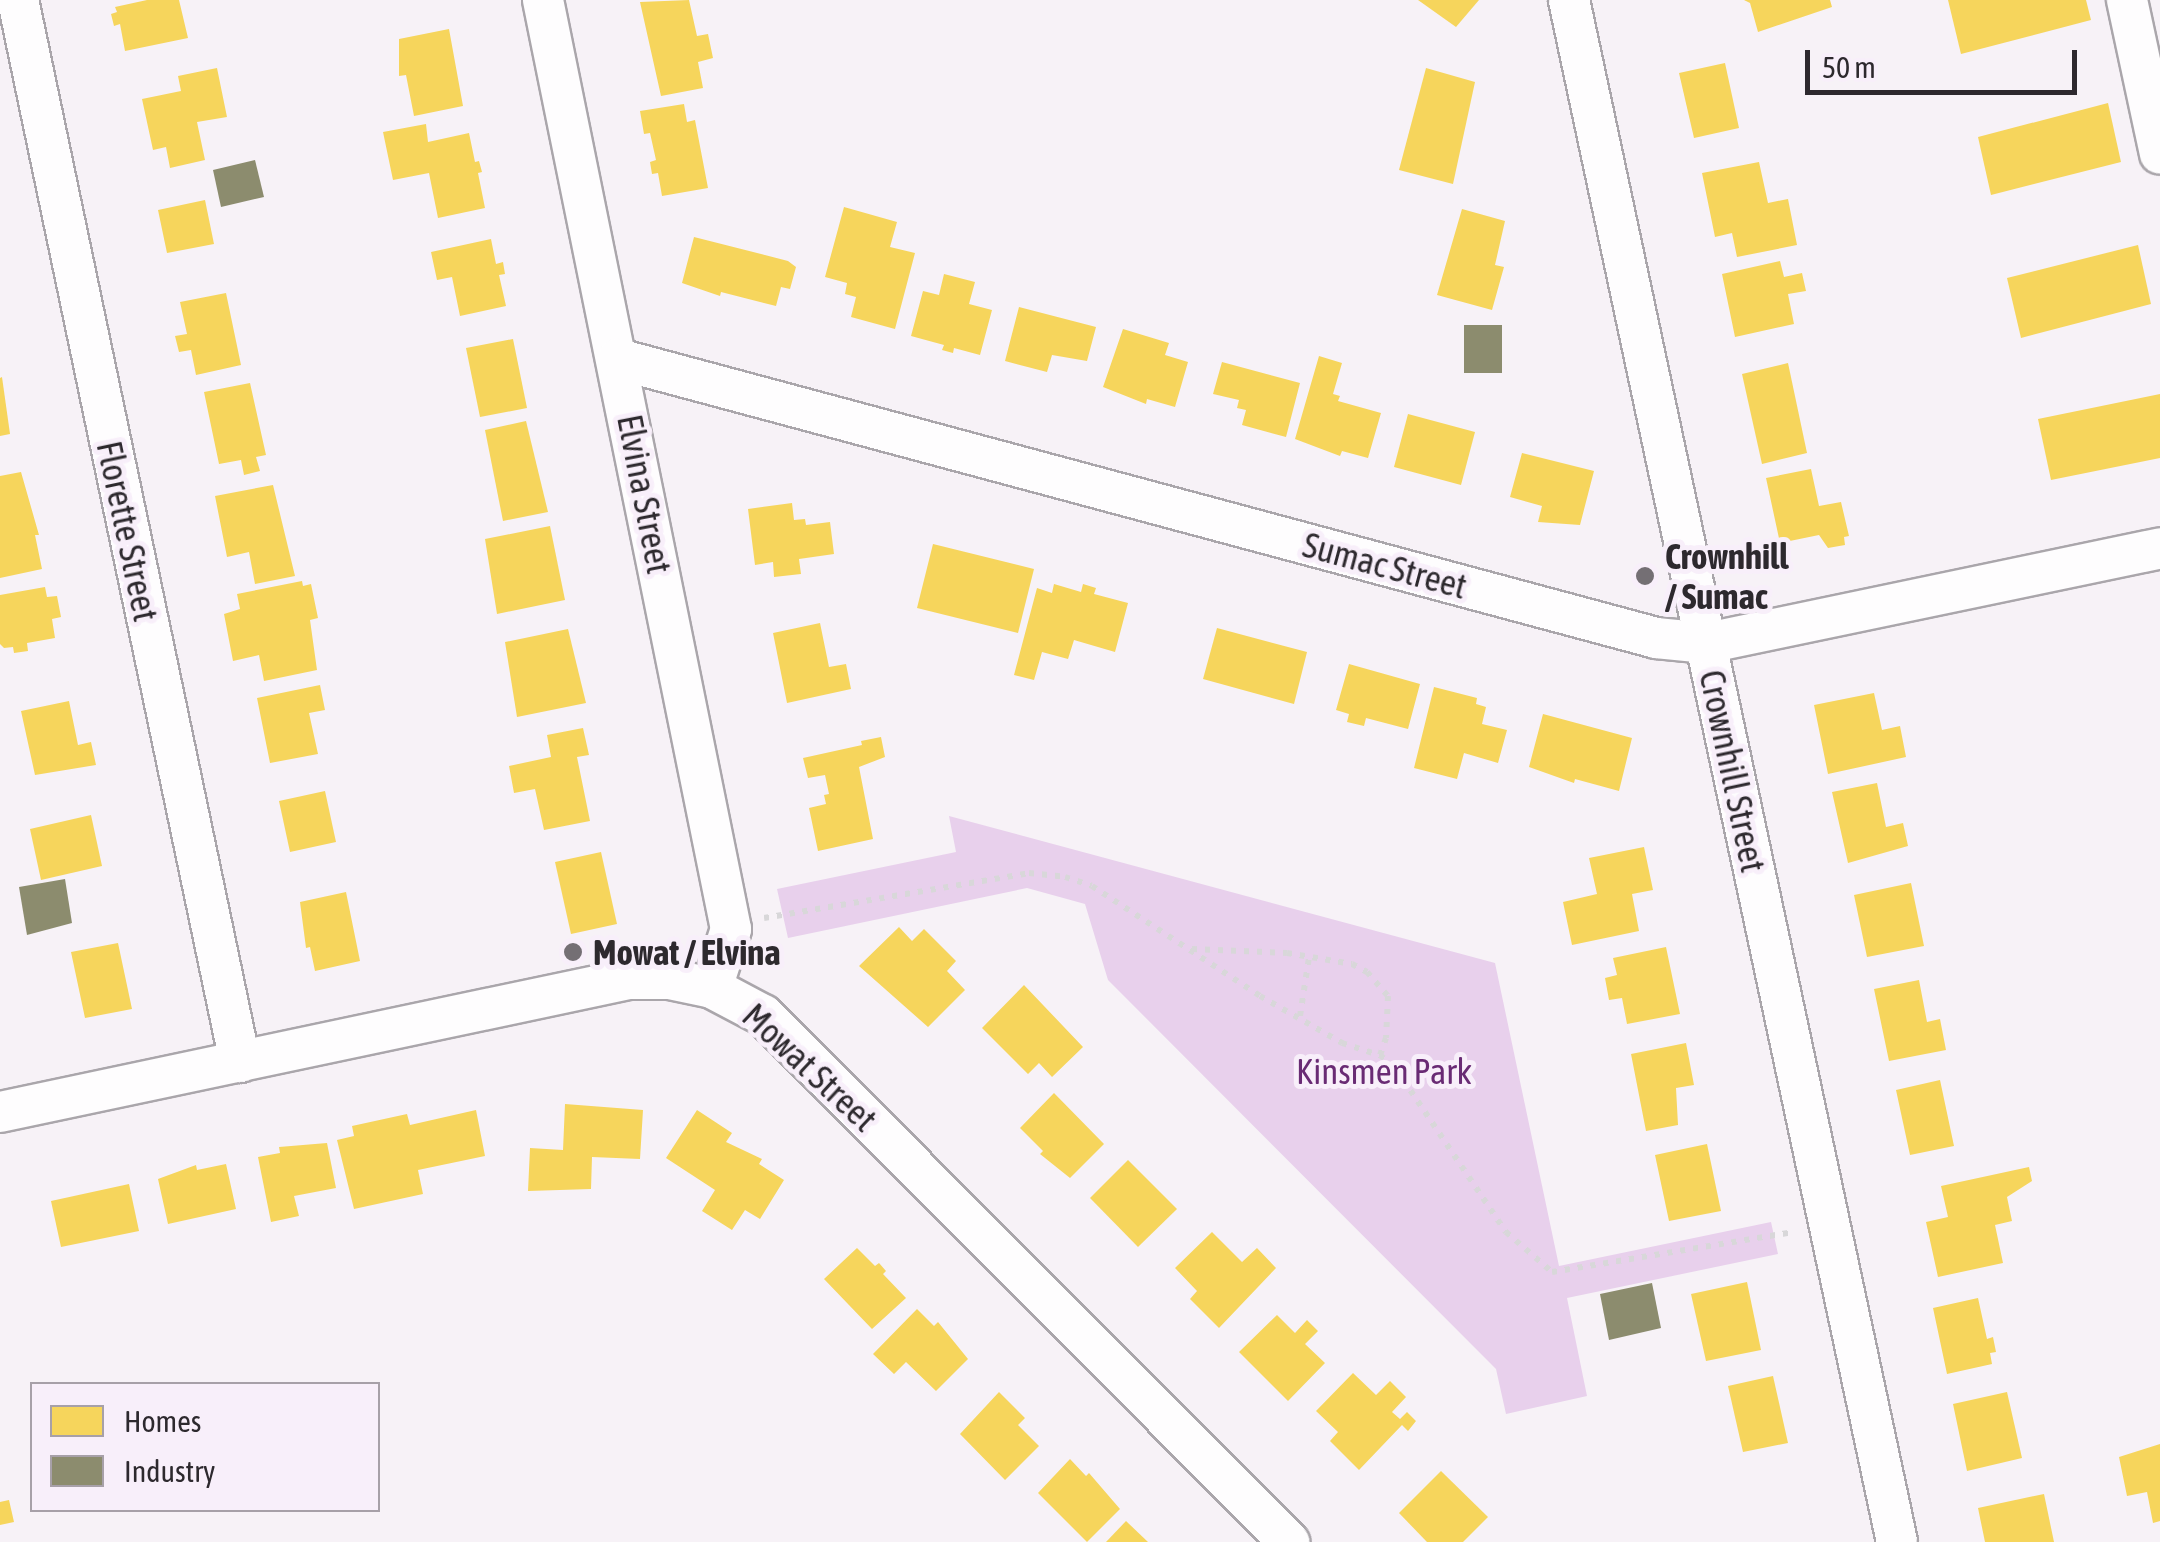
<!DOCTYPE html>
<html>
<head>
<meta charset="utf-8">
<style>
	body { margin:0 }
	#map { position:relative; width:2160px; height:1542px; overflow:hidden; background:#f7f2f7; font-family:"Asap Condensed",sans-serif }
	div>[style] { position:absolute }
	[style*='--x'] { left:calc(var(--x)*1px); top:calc(var(--y)*1px); width:calc(var(--w)*1px); rotate:calc(var(--a)*1deg) }
	.green>* { inset:0; background:#e8d0ec }
	.homes>* { inset:0; background:#f6d55c }
	.industry>* { inset:0; background:#8c8c6e }
	.path>* { height:6px; margin-top:-3px; transform-origin:0; background:repeating-linear-gradient(90deg,#d8d7d9 0 5px,transparent 0 13px) }
	.roads { filter:drop-shadow(2px 0 #aaa6ab) drop-shadow(-2px 0 #aaa6ab) drop-shadow(0 2px #aaa6ab) drop-shadow(0 -2px #aaa6ab) }
	.street>* { height:40px; margin:-20px; padding:0 20px; transform-origin:20px; border-radius:20px; background:#fefdfe }
	.dots>* { width:28px; height:28px; translate:-50% -50%; box-sizing:border-box; border:5px solid #f8effa; border-radius:50% }
	span { translate:-50% -50%; white-space:nowrap; text-align:center; line-height:1.15; -webkit-text-stroke:10px #f8effa; paint-order:stroke }
	.street-label { font-size:35px; color:#2d292e }
	.poi-label { font-size:35px; color:#2d292e; font-weight:700 }
	.left { translate:0 -50%; text-align:left }
	.park-label { font-size:35px; color:#692b74 }
	.legend { position:absolute; left:30px; top:1382px; width:350px; height:130px; box-sizing:border-box; background:#f8effa; border:2px solid #a7a0a8; margin:0; padding:12px 18px; list-style:none; font-size:30px; color:#2d292e }
	.legend li { display:flex; align-items:center; gap:20px; height:50px }
	.legend b { width:50px; border:2px solid #a7a0a8 }
	.scale { position:absolute; left:1805px; top:50px; width:272px; height:45px; box-sizing:border-box; border:5px solid #2d292e; border-top:0; padding-left:12px; font-size:30px; line-height:35px; white-space:nowrap; color:#2d292e; -webkit-text-stroke:8px #f8effa; paint-order:stroke }
</style>
</head>
<body>
<div id="map">
	<div class="green">
		<div style="clip-path:polygon(949px 816px,1495px 963px,1559px 1266px,1771px 1222px,1778px 1254px,1567px 1298px,1587px 1396px,1506px 1414px,1496px 1369px,1108px 980px,1085px 904px,1027px 888px,788px 938px,777px 889px,956px 852px)"></div>
	</div>
	<div class="homes">
		<div style="clip-path:polygon(147px 0,179px 0,188px 38px,125px 51px,120px 24px,114px 26px,111px 14px,117px 12px,115px 7px)"></div>
		<div style="clip-path:polygon(689px 0,697px 36px,708px 34px,713px 58px,698px 62px,703px 88px,661px 96px,640px 2px)"></div>
		<div style="clip-path:polygon(1418px 0,1479px 0,1456px 27px)"></div>
		<div style="clip-path:polygon(1744px 0,1830px 0,1832px 7px,1758px 32px,1750px 3px)"></div>
		<div style="clip-path:polygon(1948px 0,2086px 0,2091px 20px,1961px 54px)"></div>
		<div style="clip-path:polygon(449px 29px,463px 106px,414px 116px,406px 75px,399px 76px,399px 39px)"></div>
		<div style="clip-path:polygon(1725px 63px,1739px 128px,1694px 138px,1679px 73px)"></div>
		<div style="clip-path:polygon(217px 68px,227px 117px,197px 122px,205px 160px,170px 168px,166px 147px,153px 150px,142px 99px,181px 91px,178px 76px)"></div>
		<div style="clip-path:polygon(1426px 68px,1475px 82px,1453px 184px,1399px 170px)"></div>
		<div style="clip-path:polygon(2108px 103px,2121px 162px,1991px 195px,1978px 137px)"></div>
		<div style="clip-path:polygon(684px 104px,687px 122px,695px 120px,708px 188px,662px 196px,658px 173px,652px 174px,650px 162px,656px 160px,650px 133px,644px 134px,640px 111px)"></div>
		<div style="clip-path:polygon(426px 124px,428px 142px,469px 133px,475px 162px,479px 161px,482px 172px,478px 173px,485px 208px,438px 218px,429px 173px,393px 180px,383px 132px)"></div>
		<div style="clip-path:polygon(1759px 162px,1768px 203px,1788px 199px,1797px 245px,1737px 257px,1732px 233px,1715px 237px,1702px 173px)"></div>
		<div style="clip-path:polygon(205px 200px,214px 244px,167px 253px,158px 210px)"></div>
		<div style="clip-path:polygon(844px 207px,897px 222px,890px 247px,915px 253px,895px 329px,851px 317px,856px 297px,845px 294px,847px 283px,825px 277px)"></div>
		<div style="clip-path:polygon(1462px 209px,1505px 221px,1495px 265px,1504px 267px,1492px 310px,1437px 295px)"></div>
		<div style="clip-path:polygon(694px 237px,788px 261px,796px 267px,790px 289px,781px 287px,776px 306px,721px 292px,720px 296px,682px 283px)"></div>
		<div style="clip-path:polygon(491px 239px,496px 264px,503px 262px,505px 274px,499px 275px,506px 306px,460px 316px,452px 277px,437px 280px,431px 252px)"></div>
		<div style="clip-path:polygon(2138px 245px,2151px 304px,2021px 338px,2007px 278px)"></div>
		<div style="clip-path:polygon(1780px 261px,1784px 277px,1802px 273px,1806px 291px,1788px 294px,1794px 324px,1735px 337px,1722px 274px)"></div>
		<div style="clip-path:polygon(944px 274px,975px 282px,969px 304px,992px 310px,980px 355px,954px 348px,953px 353px,942px 350px,944px 345px,911px 336px,923px 291px,939px 295px)"></div>
		<div style="clip-path:polygon(226px 293px,241px 365px,196px 375px,191px 350px,179px 352px,175px 336px,187px 334px,180px 302px)"></div>
		<div style="clip-path:polygon(1019px 307px,1096px 327px,1087px 361px,1052px 355px,1047px 372px,1005px 361px)"></div>
		<div style="clip-path:polygon(1123px 329px,1169px 343px,1165px 355px,1188px 362px,1175px 407px,1147px 399px,1146px 404px,1103px 387px)"></div>
		<div style="clip-path:polygon(513px 339px,527px 408px,480px 417px,466px 348px)"></div>
		<div style="clip-path:polygon(1319px 356px,1342px 363px,1333px 394px,1340px 396px,1338px 401px,1381px 413px,1368px 458px,1342px 451px,1340px 456px,1295px 439px)"></div>
		<div style="clip-path:polygon(1222px 362px,1300px 383px,1286px 437px,1242px 425px,1246px 410px,1237px 408px,1239px 400px,1213px 394px)"></div>
		<div style="clip-path:polygon(1788px 363px,1807px 453px,1762px 464px,1742px 374px)"></div>
		<div style="clip-path:polygon(2px 377px,10px 434px,0 436px,0 378px)"></div>
		<div style="clip-path:polygon(250px 383px,266px 455px,256px 457px,260px 471px,244px 475px,241px 460px,219px 464px,204px 392px)"></div>
		<div style="clip-path:polygon(2160px 394px,2160px 458px,2051px 480px,2038px 419px)"></div>
		<div style="clip-path:polygon(1408px 414px,1475px 432px,1461px 485px,1394px 467px)"></div>
		<div style="clip-path:polygon(526px 421px,548px 512px,503px 521px,485px 430px)"></div>
		<div style="clip-path:polygon(1522px 453px,1594px 471px,1580px 525px,1538px 522px,1542px 506px,1510px 497px)"></div>
		<div style="clip-path:polygon(1811px 469px,1819px 506px,1841px 502px,1849px 536px,1844px 537px,1845px 545px,1828px 548px,1819px 535px,1780px 543px,1766px 478px)"></div>
		<div style="clip-path:polygon(21px 472px,39px 535px,35px 535px,42px 569px,0 578px,0 476px)"></div>
		<div style="clip-path:polygon(273px 485px,295px 576px,255px 584px,249px 552px,227px 557px,215px 496px)"></div>
		<div style="clip-path:polygon(792px 503px,794px 520px,805px 519px,806px 525px,830px 522px,834px 554px,799px 559px,801px 574px,774px 577px,773px 562px,755px 565px,748px 509px)"></div>
		<div style="clip-path:polygon(550px 526px,565px 600px,497px 614px,485px 539px)"></div>
		<div style="clip-path:polygon(933px 544px,1034px 569px,1018px 633px,917px 608px)"></div>
		<div style="clip-path:polygon(302px 581px,303px 586px,311px 584px,318px 618px,310px 620px,317px 670px,264px 681px,259px 655px,233px 661px,224px 614px,240px 609px,237px 594px)"></div>
		<div style="clip-path:polygon(1054px 584px,1081px 592px,1083px 584px,1096px 588px,1094px 594px,1128px 603px,1115px 652px,1074px 640px,1068px 659px,1042px 652px,1034px 680px,1014px 675px,1037px 588px,1052px 593px)"></div>
		<div style="clip-path:polygon(45px 587px,47px 597px,57px 596px,61px 617px,52px 619px,55px 638px,27px 643px,28px 651px,14px 653px,13px 647px,4px 648px,0 644px,0 595px)"></div>
		<div style="clip-path:polygon(820px 623px,829px 667px,846px 664px,851px 689px,787px 703px,773px 633px)"></div>
		<div style="clip-path:polygon(1217px 628px,1307px 652px,1294px 704px,1203px 679px)"></div>
		<div style="clip-path:polygon(568px 629px,586px 703px,517px 717px,505px 642px)"></div>
		<div style="clip-path:polygon(1349px 664px,1420px 684px,1408px 729px,1366px 718px,1364px 726px,1347px 722px,1349px 714px,1336px 710px)"></div>
		<div style="clip-path:polygon(320px 685px,325px 710px,309px 713px,318px 754px,270px 763px,257px 698px)"></div>
		<div style="clip-path:polygon(1434px 687px,1477px 698px,1476px 704px,1486px 707px,1482px 724px,1507px 730px,1498px 763px,1464px 753px,1457px 779px,1414px 768px)"></div>
		<div style="clip-path:polygon(1874px 693px,1882px 730px,1900px 726px,1906px 757px,1828px 774px,1814px 705px)"></div>
		<div style="clip-path:polygon(69px 701px,78px 745px,91px 742px,96px 765px,35px 775px,21px 711px)"></div>
		<div style="clip-path:polygon(1543px 714px,1632px 738px,1619px 791px,1575px 779px,1574px 783px,1529px 767px)"></div>
		<div style="clip-path:polygon(583px 728px,589px 755px,577px 757px,590px 821px,544px 830px,535px 789px,514px 793px,509px 766px,551px 757px,547px 735px)"></div>
		<div style="clip-path:polygon(881px 737px,885px 757px,859px 767px,873px 839px,818px 851px,809px 808px,826px 804px,824px 795px,829px 794px,825px 775px,808px 778px,803px 758px,862px 745px,861px 741px)"></div>
		<div style="clip-path:polygon(1877px 783px,1886px 827px,1903px 823px,1908px 846px,1848px 863px,1832px 792px)"></div>
		<div style="clip-path:polygon(325px 791px,336px 842px,290px 852px,279px 801px)"></div>
		<div style="clip-path:polygon(91px 815px,102px 866px,41px 880px,30px 829px)"></div>
		<div style="clip-path:polygon(1644px 847px,1653px 890px,1632px 894px,1639px 931px,1572px 945px,1563px 902px,1597px 894px,1589px 858px)"></div>
		<div style="clip-path:polygon(601px 852px,617px 924px,571px 934px,555px 862px)"></div>
		<div style="clip-path:polygon(1911px 883px,1924px 946px,1867px 957px,1854px 895px)"></div>
		<div style="clip-path:polygon(346px 892px,360px 961px,315px 971px,310px 947px,306px 948px,300px 902px)"></div>
		<div style="clip-path:polygon(899px 927px,912px 941px,924px 929px,956px 961px,947px 971px,965px 990px,928px 1027px,859px 966px)"></div>
		<div style="clip-path:polygon(118px 943px,132px 1009px,85px 1018px,71px 952px)"></div>
		<div style="clip-path:polygon(1666px 947px,1680px 1014px,1627px 1024px,1622px 998px,1609px 1000px,1605px 978px,1617px 975px,1613px 958px)"></div>
		<div style="clip-path:polygon(1919px 980px,1927px 1022px,1940px 1019px,1946px 1050px,1889px 1061px,1874px 989px)"></div>
		<div style="clip-path:polygon(1024px 985px,1083px 1047px,1052px 1077px,1039px 1063px,1028px 1074px,982px 1028px)"></div>
		<div style="clip-path:polygon(1686px 1043px,1694px 1085px,1676px 1088px,1678px 1125px,1646px 1131px,1631px 1054px)"></div>
		<div style="clip-path:polygon(1940px 1080px,1954px 1146px,1910px 1155px,1896px 1090px)"></div>
		<div style="clip-path:polygon(1054px 1093px,1104px 1144px,1070px 1178px,1040px 1154px,1043px 1151px,1020px 1128px)"></div>
		<div style="clip-path:polygon(565px 1104px,643px 1110px,640px 1159px,592px 1157px,591px 1189px,528px 1191px,530px 1148px,563px 1150px)"></div>
		<div style="clip-path:polygon(476px 1110px,485px 1156px,418px 1170px,423px 1194px,354px 1209px,337px 1140px,354px 1136px,352px 1126px,407px 1114px,410px 1125px)"></div>
		<div style="clip-path:polygon(697px 1110px,732px 1133px,726px 1142px,762px 1159px,759px 1164px,784px 1180px,760px 1219px,745px 1210px,732px 1230px,702px 1211px,715px 1190px,666px 1158px)"></div>
		<div style="clip-path:polygon(327px 1143px,336px 1188px,294px 1196px,299px 1216px,271px 1222px,258px 1157px,280px 1153px,279px 1147px)"></div>
		<div style="clip-path:polygon(1707px 1144px,1721px 1211px,1669px 1221px,1655px 1155px)"></div>
		<div style="clip-path:polygon(1128px 1160px,1177px 1209px,1138px 1247px,1090px 1198px)"></div>
		<div style="clip-path:polygon(226px 1164px,236px 1209px,168px 1224px,158px 1179px,196px 1165px,197px 1170px)"></div>
		<div style="clip-path:polygon(2029px 1167px,2032px 1181px,2007px 1197px,2012px 1221px,1995px 1225px,2003px 1263px,1938px 1277px,1926px 1222px,1948px 1217px,1941px 1186px)"></div>
		<div style="clip-path:polygon(129px 1184px,139px 1231px,61px 1247px,51px 1201px)"></div>
		<div style="clip-path:polygon(1212px 1232px,1242px 1262px,1257px 1248px,1276px 1268px,1219px 1328px,1190px 1299px,1197px 1291px,1175px 1268px)"></div>
		<div style="clip-path:polygon(857px 1248px,875px 1266px,879px 1263px,886px 1271px,883px 1274px,906px 1298px,872px 1329px,824px 1279px)"></div>
		<div style="clip-path:polygon(1747px 1282px,1761px 1350px,1706px 1361px,1691px 1294px)"></div>
		<div style="clip-path:polygon(1978px 1298px,1987px 1339px,1993px 1337px,1996px 1352px,1990px 1353px,1992px 1364px,1947px 1374px,1933px 1308px)"></div>
		<div style="clip-path:polygon(917px 1309px,934px 1326px,938px 1322px,968px 1359px,936px 1391px,906px 1362px,894px 1374px,873px 1354px)"></div>
		<div style="clip-path:polygon(1277px 1315px,1295px 1333px,1307px 1320px,1318px 1331px,1305px 1344px,1325px 1363px,1288px 1401px,1239px 1352px)"></div>
		<div style="clip-path:polygon(1353px 1373px,1376px 1395px,1390px 1381px,1406px 1397px,1392px 1412px,1400px 1419px,1407px 1412px,1416px 1421px,1408px 1431px,1402px 1425px,1359px 1470px,1330px 1441px,1338px 1432px,1316px 1411px)"></div>
		<div style="clip-path:polygon(1773px 1376px,1788px 1443px,1743px 1452px,1728px 1386px)"></div>
		<div style="clip-path:polygon(999px 1392px,1025px 1418px,1018px 1425px,1039px 1446px,1005px 1480px,960px 1434px)"></div>
		<div style="clip-path:polygon(2007px 1392px,2022px 1458px,1967px 1471px,1953px 1404px)"></div>
		<div style="clip-path:polygon(2160px 1444px,2160px 1521px,2153px 1523px,2147px 1492px,2127px 1496px,2119px 1457px)"></div>
		<div style="clip-path:polygon(1070px 1459px,1086px 1476px,1089px 1473px,1120px 1509px,1087px 1542px,1038px 1493px)"></div>
		<div style="clip-path:polygon(1441px 1471px,1488px 1517px,1463px 1542px,1427px 1542px,1399px 1513px)"></div>
		<div style="clip-path:polygon(2044px 1494px,2054px 1542px,1985px 1542px,1978px 1508px)"></div>
		<div style="clip-path:polygon(9px 1500px,14px 1522px,0 1525px,0 1502px)"></div>
		<div style="clip-path:polygon(1126px 1521px,1148px 1542px,1106px 1542px)"></div>
	</div>
	<div class="industry">
		<div style="clip-path:polygon(255px 160px,264px 197px,221px 207px,213px 170px)"></div>
		<div style="clip-path:polygon(1464px 325px,1502px 325px,1502px 373px,1464px 373px)"></div>
		<div style="clip-path:polygon(65px 879px,72px 923px,27px 935px,19px 887px)"></div>
		<div style="clip-path:polygon(1652px 1283px,1661px 1328px,1609px 1340px,1600px 1294px)"></div>
	</div>
	<div class="path">
		<div style="--x:764;--y:918;--w:269;--a:-9.6"></div>
		<div style="--x:1029;--y:873;--w:36;--a:6"></div>
		<div style="--x:1065;--y:877;--w:28;--a:18"></div>
		<div style="--x:1092;--y:886;--w:201;--a:33.2"></div>
		<div style="--x:1260;--y:996;--w:95;--a:29.8"></div>
		<div style="--x:1342;--y:1043;--w:40;--a:18"></div>
		<div style="--x:1380;--y:1055;--w:21;--a:41"></div>
		<div style="--x:1396;--y:1069;--w:197;--a:56"></div>
		<div style="--x:1506;--y:1232;--w:61;--a:41"></div>
		<div style="--x:1552;--y:1272;--w:244;--a:-9.4"></div>
		<div style="--x:1192;--y:949;--w:95;--a:2.4"></div>
		<div style="--x:1287;--y:953;--w:66;--a:9.6"></div>
		<div style="--x:1352;--y:964;--w:17;--a:28"></div>
		<div style="--x:1367;--y:972;--w:32;--a:49"></div>
		<div style="--x:1388;--y:996;--w:42;--a:92.7"></div>
		<div style="--x:1386;--y:1038;--w:18;--a:109"></div>
		<div style="--x:1300;--y:1016;--w:60;--a:-81.3"></div>
	</div>
	<div class="roads">
		<div class="street">
			<div style="--x:18;--y:0;--w:1085;--a:78.19"></div>
			<div style="--x:543;--y:0;--w:948;--a:78.56"></div>
			<div style="--x:731;--y:929;--w:62;--a:107.9"></div>
			<div style="--x:1569;--y:0;--w:1576;--a:77.99"></div>
			<div style="--x:2127;--y:0;--w:157;--a:77.9"></div>
			<div style="--x:618;--y:359;--w:1075;--a:15.04"></div>
			<div style="--x:1656;--y:638;--w:51;--a:5.6"></div>
			<div style="--x:1707;--y:643;--w:463;--a:-11.8"></div>
			<div style="--x:0;--y:1112;--w:643;--a:-11.94"></div>
			<div style="--x:629;--y:979;--w:40;--a:0"></div>
			<div style="--x:669;--y:979;--w:44;--a:11.8"></div>
			<div style="--x:712;--y:988;--w:58;--a:27.9"></div>
			<div style="--x:763;--y:1015;--w:745;--a:45.05"></div>
		</div>
	</div>
	<div class="dots">
		<div style="left:1645px;top:576px;background:#746f74"></div>
		<div style="left:573px;top:952px;background:#746f74"></div>
	</div>
	<div class="street-label">
		<span style="left:645px;top:494px;rotate:79deg">Elvina Street</span>
		<span style="left:128px;top:531px;rotate:78deg">Florette Street</span>
		<span style="left:1385px;top:565px;rotate:15deg">Sumac Street</span>
		<span style="left:1733px;top:771px;rotate:78deg">Crownhill Street</span>
		<span style="left:810px;top:1067px;rotate:43deg">Mowat Street</span>
	</div>
	<div class="poi-label">
		<span class="left" style="left:1665px;top:576px">Crownhill<br>/ Sumac</span>
		<span class="left" style="left:593px;top:952px">Mowat / Elvina</span>
	</div>
	<div class="park-label">
		<span style="left:1384px;top:1071px">Kinsmen Park</span>
	</div>
	<ul class="legend">
	<li><b style="height:28px;background:#f6d55c"></b>Homes</li>
	<li><b style="height:28px;background:#8c8c6e"></b>Industry</li>
	</ul>
	<div class="scale">50 m</div>
</div>
</body>
</html>
